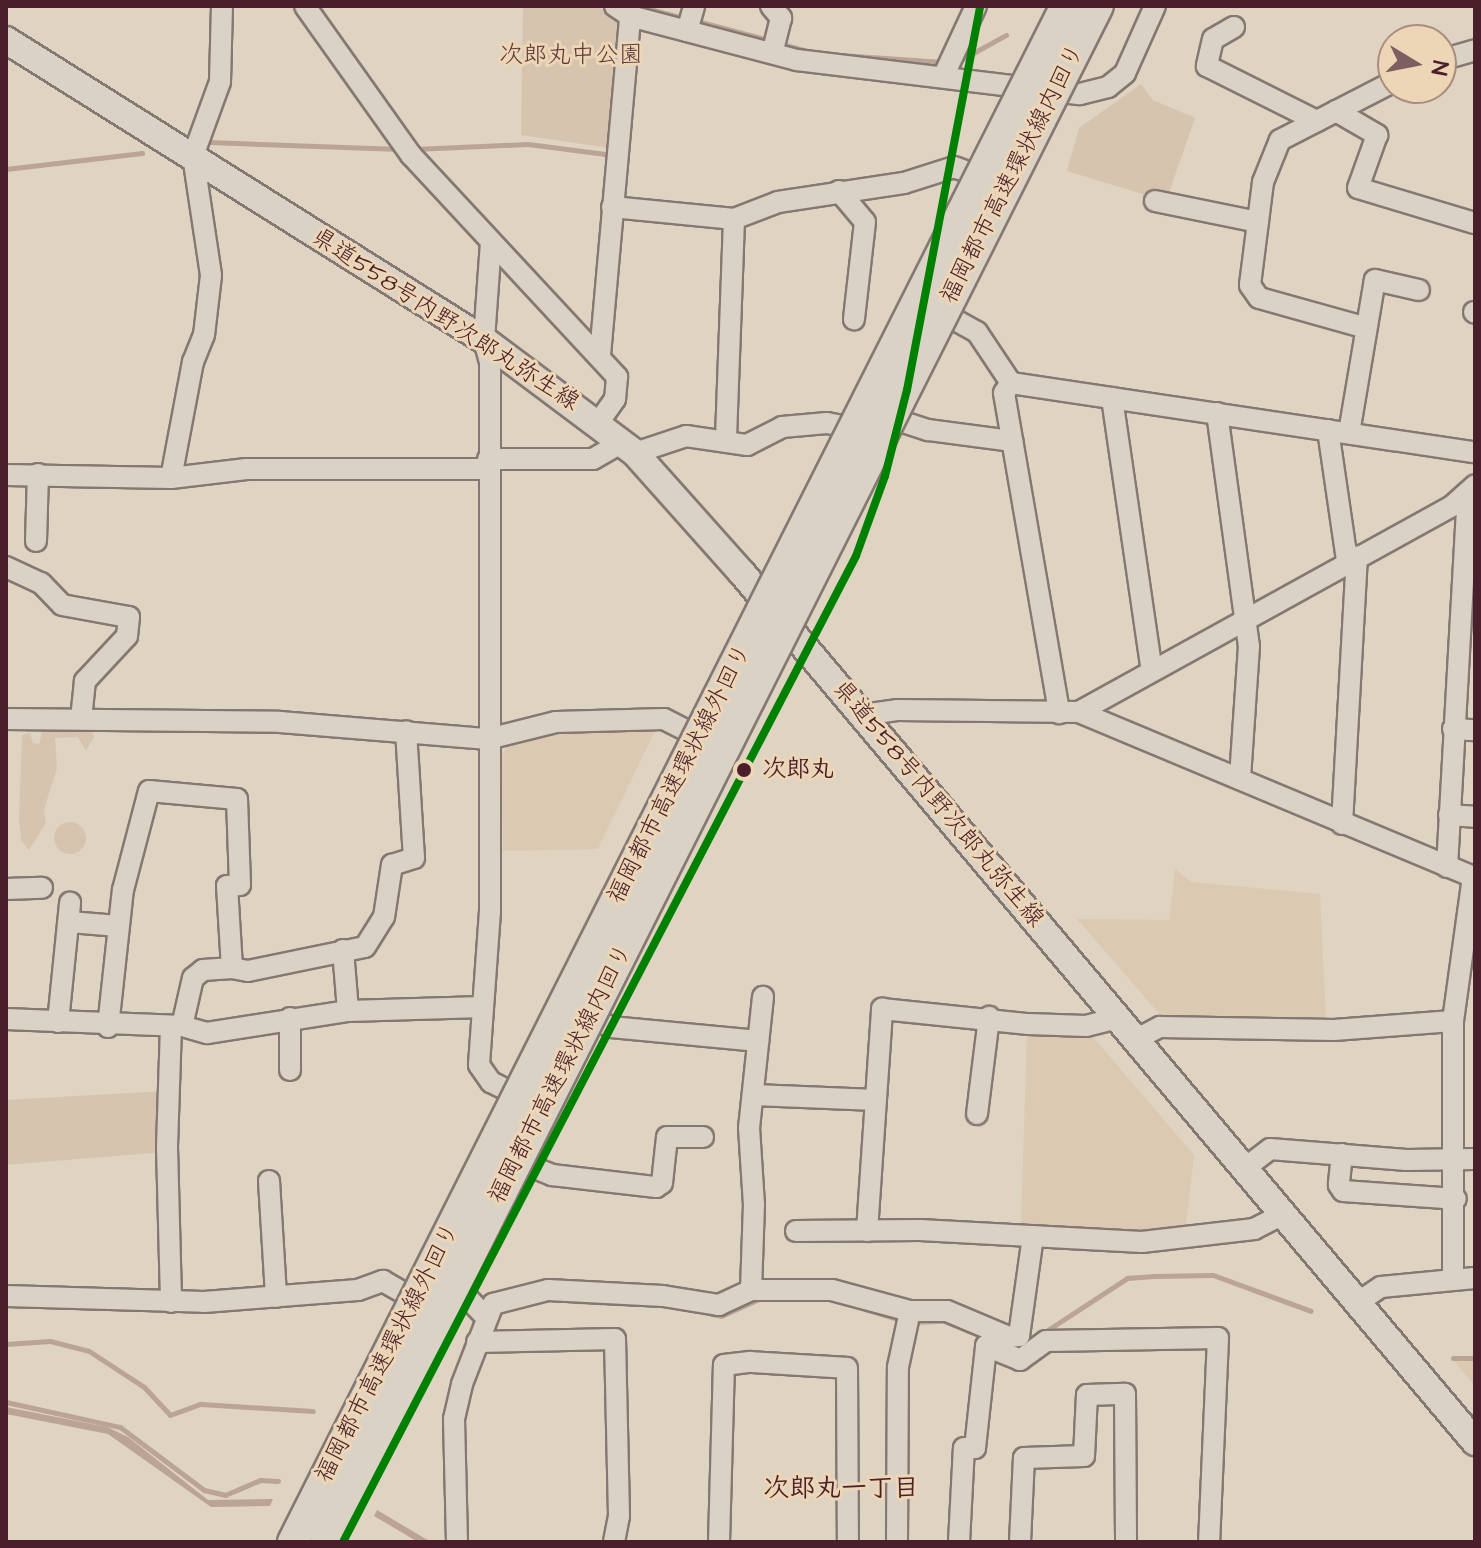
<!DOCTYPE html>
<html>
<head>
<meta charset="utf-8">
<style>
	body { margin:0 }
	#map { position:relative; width:1481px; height:1548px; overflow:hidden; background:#dfd3c2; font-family:"Architects Daughter","Klee One",sans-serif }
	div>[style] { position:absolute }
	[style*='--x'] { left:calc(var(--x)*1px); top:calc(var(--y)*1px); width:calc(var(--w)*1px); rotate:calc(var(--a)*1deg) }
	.built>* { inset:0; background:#dcc9b2 }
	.green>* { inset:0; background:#d7c4af }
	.round { border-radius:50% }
	.water>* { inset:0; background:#bca494 }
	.stream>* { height:5px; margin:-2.5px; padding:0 2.5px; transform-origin:2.5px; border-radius:2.5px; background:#bca494 }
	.roads { filter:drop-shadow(2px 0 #857872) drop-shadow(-2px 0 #857872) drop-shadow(0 2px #857872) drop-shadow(0 -2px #857872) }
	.minor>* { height:20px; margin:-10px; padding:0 10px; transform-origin:10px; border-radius:10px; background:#dbd2c6 }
	.major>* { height:26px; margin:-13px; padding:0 13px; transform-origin:13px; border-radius:13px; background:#dbd2c6 }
	.bridges { filter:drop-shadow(2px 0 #857872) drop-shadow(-2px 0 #857872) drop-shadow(0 2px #857872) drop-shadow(0 -2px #857872) }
	.highway-bridge>* { height:30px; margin:-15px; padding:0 15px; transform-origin:15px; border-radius:15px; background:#dbd2c6 }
	.metro-1>* { height:8px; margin:-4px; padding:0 4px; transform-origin:4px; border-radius:4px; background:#008000 }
	.dots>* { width:22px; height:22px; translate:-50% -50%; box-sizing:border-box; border:4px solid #ecd6b5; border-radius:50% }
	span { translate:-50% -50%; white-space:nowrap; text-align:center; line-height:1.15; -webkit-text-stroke:6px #ecd6b5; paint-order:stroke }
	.park-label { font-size:24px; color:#5e363c }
	.street-label { font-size:24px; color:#4a1f2b }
	.stop-label { font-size:24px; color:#4a1f2b; font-weight:700 }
	.left { translate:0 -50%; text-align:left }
	.neighbourhood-label { font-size:26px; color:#4a1f2b; font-weight:700 }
	.frame { position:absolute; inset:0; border:8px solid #4a1f2b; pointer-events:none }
	.north { position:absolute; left:1377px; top:24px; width:80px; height:80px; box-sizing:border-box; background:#ecd6b5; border:2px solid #ab8d7e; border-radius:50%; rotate:100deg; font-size:22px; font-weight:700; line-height:32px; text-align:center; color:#4a1f2b }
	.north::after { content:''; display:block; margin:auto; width:28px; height:36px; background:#7e5e60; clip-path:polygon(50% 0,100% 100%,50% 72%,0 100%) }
</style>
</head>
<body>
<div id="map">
	<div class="built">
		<div style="clip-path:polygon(656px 729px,598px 849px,503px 851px,502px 754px,508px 746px,557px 733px)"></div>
		<div style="clip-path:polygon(1175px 869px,1191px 882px,1320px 894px,1326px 1018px,1162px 1017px,1077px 919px,1169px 920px)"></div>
		<div style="clip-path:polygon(1027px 1030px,1089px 1032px,1194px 1155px,1185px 1233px,1125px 1241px,1021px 1227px)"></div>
		<div style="clip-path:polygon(1454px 1361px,1475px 1361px,1475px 1387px,1469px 1379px)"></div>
	</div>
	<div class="green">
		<div style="clip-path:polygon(523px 6px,596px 6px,623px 19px,609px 148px,521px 135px)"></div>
		<div style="clip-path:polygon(1141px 84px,1153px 100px,1195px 118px,1169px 193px,1149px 196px,1067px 171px,1079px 128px)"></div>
		<div style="clip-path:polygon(43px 728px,91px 728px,94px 737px,86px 751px,78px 737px,55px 738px,57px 768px,44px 810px,46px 823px,29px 850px,21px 840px,19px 819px,22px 735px,30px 733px,33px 743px,39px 744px)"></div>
		<div class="round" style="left:54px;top:822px;width:32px;height:32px"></div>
		<div style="clip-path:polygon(164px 1091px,164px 1152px,6px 1165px,6px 1100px)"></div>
	</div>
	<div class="water">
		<div style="clip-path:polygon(6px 1407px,107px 1427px,128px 1437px,208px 1500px,273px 1499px,270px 1506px,211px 1507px,108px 1434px,6px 1414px)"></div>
		<div style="clip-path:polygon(377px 1510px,431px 1542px,418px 1542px,374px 1516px)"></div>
	</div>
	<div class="stream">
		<div style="--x:638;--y:6;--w:48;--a:14.6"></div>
		<div style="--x:693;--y:20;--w:79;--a:14.7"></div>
		<div style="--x:778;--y:43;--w:34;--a:15"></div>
		<div style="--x:841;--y:55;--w:102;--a:3.9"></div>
		<div style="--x:957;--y:62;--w:56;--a:-28.9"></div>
		<div style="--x:209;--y:142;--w:191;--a:2.1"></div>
		<div style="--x:414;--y:149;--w:114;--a:-2.5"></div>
		<div style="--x:528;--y:144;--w:78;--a:7.4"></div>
		<div style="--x:6;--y:169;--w:137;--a:-6.7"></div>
		<div style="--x:576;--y:1301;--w:58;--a:3"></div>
		<div style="--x:865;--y:1309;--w:38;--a:17"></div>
		<div style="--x:711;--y:1314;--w:10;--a:11"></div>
		<div style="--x:721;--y:1316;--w:44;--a:-24.2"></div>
		<div style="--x:911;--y:1322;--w:33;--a:-2"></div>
		<div style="--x:944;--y:1321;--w:45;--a:22"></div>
		<div style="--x:1040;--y:1335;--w:104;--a:-33.2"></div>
		<div style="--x:1127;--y:1278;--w:27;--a:-4"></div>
		<div style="--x:1154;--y:1276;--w:59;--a:-1"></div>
		<div style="--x:1213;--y:1275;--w:104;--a:20.2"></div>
		<div style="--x:6;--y:1344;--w:44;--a:-3.9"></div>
		<div style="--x:50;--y:1341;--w:40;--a:14.4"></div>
		<div style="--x:89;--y:1351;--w:66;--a:33.2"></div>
		<div style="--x:144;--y:1387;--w:38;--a:47"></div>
		<div style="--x:170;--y:1415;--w:33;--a:-20"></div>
		<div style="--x:201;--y:1404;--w:112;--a:3.6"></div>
		<div style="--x:1453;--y:1358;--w:22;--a:0"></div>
		<div style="--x:6;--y:1402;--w:117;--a:12.4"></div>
		<div style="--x:120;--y:1427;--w:105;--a:36.9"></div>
		<div style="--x:204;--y:1490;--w:22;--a:13"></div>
		<div style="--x:225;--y:1495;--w:38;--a:-23"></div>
		<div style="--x:260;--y:1480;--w:18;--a:3"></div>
	</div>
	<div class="roads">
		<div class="minor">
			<div style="--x:305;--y:6;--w:183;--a:54.6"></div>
			<div style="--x:411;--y:155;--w:303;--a:47.1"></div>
			<div style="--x:617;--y:377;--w:22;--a:95"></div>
			<div style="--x:615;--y:399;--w:29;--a:125"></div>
			<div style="--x:615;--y:6;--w:18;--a:34"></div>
			<div style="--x:630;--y:16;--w:173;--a:14.8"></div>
			<div style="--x:797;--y:60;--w:285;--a:6.9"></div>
			<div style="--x:1080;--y:94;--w:29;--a:-14"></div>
			<div style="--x:1108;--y:87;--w:22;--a:-39"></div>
			<div style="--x:1125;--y:73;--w:73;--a:-65.9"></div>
			<div style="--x:771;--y:6;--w:16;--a:50"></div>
			<div style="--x:781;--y:18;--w:36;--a:104"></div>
			<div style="--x:1234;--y:27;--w:24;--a:150"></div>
			<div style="--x:1213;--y:39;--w:28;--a:103"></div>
			<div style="--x:1207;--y:66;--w:123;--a:26.6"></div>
			<div style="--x:687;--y:31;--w:26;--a:-74"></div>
			<div style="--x:1441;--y:60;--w:35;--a:-16"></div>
			<div style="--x:944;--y:75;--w:76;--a:-65.1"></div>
			<div style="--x:1336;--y:111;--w:48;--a:30.3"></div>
			<div style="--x:1377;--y:135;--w:56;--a:109.7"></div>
			<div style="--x:1358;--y:188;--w:122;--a:16.7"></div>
			<div style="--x:839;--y:191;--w:40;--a:50"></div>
			<div style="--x:865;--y:222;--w:98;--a:96.5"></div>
			<div style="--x:1155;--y:201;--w:105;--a:11.5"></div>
			<div style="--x:612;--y:207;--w:123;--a:5.6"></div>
			<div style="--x:734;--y:219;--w:47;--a:-21.1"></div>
			<div style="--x:778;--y:202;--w:127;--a:-8.6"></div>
			<div style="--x:904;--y:183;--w:52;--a:-17.7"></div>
			<div style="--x:954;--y:167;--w:23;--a:20"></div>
			<div style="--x:491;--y:242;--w:98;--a:94.1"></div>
			<div style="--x:484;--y:340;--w:24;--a:75"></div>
			<div style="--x:490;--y:363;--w:548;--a:90"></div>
			<div style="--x:490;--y:911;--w:154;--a:94.1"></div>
			<div style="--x:479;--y:1065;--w:21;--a:55"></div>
			<div style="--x:491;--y:1082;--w:28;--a:27"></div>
			<div style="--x:1474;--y:312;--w:1;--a:45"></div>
			<div style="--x:948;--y:316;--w:33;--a:29"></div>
			<div style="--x:977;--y:332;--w:61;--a:56.3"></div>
			<div style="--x:1011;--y:383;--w:469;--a:8.5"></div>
			<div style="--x:1363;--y:327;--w:108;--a:-164.4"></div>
			<div style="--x:1259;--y:298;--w:16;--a:-125"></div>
			<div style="--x:1250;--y:285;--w:104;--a:-82.8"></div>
			<div style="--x:1263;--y:182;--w:45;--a:-68"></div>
			<div style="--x:1280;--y:140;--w:127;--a:-27.2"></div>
			<div style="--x:600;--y:355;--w:340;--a:-84.9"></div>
			<div style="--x:1011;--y:383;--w:12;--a:125"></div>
			<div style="--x:1004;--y:393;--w:325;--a:80.2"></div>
			<div style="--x:1112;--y:398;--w:276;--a:81.7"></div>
			<div style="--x:1217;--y:413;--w:235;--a:82.2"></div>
			<div style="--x:1249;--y:646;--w:133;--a:93.9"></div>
			<div style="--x:897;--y:420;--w:33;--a:18"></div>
			<div style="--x:928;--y:430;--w:85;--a:7.5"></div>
			<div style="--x:1328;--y:430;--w:132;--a:81.7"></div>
			<div style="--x:1349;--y:433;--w:155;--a:-80.4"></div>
			<div style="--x:1375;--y:280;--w:45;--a:12.8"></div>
			<div style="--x:726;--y:438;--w:219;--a:-87.9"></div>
			<div style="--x:635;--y:453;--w:54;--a:-18.4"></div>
			<div style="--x:686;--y:436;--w:62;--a:8.4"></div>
			<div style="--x:747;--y:445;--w:39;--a:-27"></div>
			<div style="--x:782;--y:427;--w:45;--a:-5.1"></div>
			<div style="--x:827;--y:423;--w:21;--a:11"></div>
			<div style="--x:488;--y:459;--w:105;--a:0"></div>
			<div style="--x:593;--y:459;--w:34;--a:-30"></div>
			<div style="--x:6;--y:475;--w:165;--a:1"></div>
			<div style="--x:171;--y:478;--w:76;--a:-6.8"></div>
			<div style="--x:246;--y:469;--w:241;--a:0"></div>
			<div style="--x:171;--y:478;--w:118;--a:-79.3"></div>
			<div style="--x:193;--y:362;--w:29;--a:-68"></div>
			<div style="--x:204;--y:335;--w:60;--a:-83.3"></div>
			<div style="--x:211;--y:275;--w:120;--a:-98.6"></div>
			<div style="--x:193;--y:156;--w:79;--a:-70"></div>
			<div style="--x:220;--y:82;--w:76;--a:-88.5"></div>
			<div style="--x:36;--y:541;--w:67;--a:-88.3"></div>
			<div style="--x:6;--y:567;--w:38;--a:25"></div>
			<div style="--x:41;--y:583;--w:30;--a:46"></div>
			<div style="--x:62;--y:605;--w:68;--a:10.2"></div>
			<div style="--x:129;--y:617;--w:19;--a:96"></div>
			<div style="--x:127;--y:636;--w:62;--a:133"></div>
			<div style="--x:85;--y:681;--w:37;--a:96"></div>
			<div style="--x:1079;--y:712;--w:426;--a:-28.9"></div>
			<div style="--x:1452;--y:506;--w:31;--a:-42"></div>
			<div style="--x:862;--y:715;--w:35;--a:-8"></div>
			<div style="--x:897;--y:710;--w:182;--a:0.6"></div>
			<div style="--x:1079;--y:712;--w:429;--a:22.7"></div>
			<div style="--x:6;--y:719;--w:274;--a:0.6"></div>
			<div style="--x:280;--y:722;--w:209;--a:4.7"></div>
			<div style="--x:488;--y:739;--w:70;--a:-14"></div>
			<div style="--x:556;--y:722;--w:108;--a:-1.6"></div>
			<div style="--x:664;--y:719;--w:37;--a:27"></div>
			<div style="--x:1453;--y:729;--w:22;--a:3"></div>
			<div style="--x:1449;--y:815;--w:26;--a:4"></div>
			<div style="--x:1342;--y:824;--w:268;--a:-86.8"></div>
			<div style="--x:1447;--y:867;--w:373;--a:-86.8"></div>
			<div style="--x:6;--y:889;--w:36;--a:-2"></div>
			<div style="--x:70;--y:922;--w:48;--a:4.8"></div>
			<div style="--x:343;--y:950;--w:61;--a:85.3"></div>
			<div style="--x:232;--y:968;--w:16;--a:11"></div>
			<div style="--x:248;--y:971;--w:119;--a:-11.6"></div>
			<div style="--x:365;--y:947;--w:36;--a:-58"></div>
			<div style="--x:384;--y:917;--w:53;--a:-81.3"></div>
			<div style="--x:392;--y:865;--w:23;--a:-18"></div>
			<div style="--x:414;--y:858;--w:127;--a:-93.6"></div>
			<div style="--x:290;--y:1018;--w:52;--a:90"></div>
			<div style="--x:593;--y:1018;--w:20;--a:27"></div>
			<div style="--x:611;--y:1027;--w:148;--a:5.4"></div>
			<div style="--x:6;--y:1019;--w:176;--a:2.3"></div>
			<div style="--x:182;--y:1026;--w:26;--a:16"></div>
			<div style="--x:207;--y:1033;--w:143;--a:-8.9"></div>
			<div style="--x:348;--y:1011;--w:135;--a:-1.7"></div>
			<div style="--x:1453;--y:1021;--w:259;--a:90"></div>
			<div style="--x:58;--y:1022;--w:120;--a:-84.2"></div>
			<div style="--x:171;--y:1026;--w:121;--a:91.9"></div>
			<div style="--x:167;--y:1147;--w:155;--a:88.5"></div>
			<div style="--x:108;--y:1027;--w:138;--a:-83.8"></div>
			<div style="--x:123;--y:890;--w:102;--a:-75.3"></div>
			<div style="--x:149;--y:791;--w:88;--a:5.2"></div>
			<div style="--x:237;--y:799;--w:86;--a:88"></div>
			<div style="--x:240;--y:885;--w:13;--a:176"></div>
			<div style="--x:227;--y:886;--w:82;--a:86.5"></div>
			<div style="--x:232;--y:968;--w:29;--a:176"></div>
			<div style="--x:203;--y:970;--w:13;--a:141"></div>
			<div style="--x:193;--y:978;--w:49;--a:102.9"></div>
			<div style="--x:1137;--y:1039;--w:26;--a:-28"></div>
			<div style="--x:1160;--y:1027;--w:174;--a:1"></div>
			<div style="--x:1334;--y:1030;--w:119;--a:-4.3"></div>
			<div style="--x:1453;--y:1021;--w:145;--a:-82.1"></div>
			<div style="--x:754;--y:1095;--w:122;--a:2.3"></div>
			<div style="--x:977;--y:1114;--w:98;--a:-82.9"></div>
			<div style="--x:1342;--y:1154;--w:31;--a:96"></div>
			<div style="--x:1339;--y:1185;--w:7;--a:56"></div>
			<div style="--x:1343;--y:1191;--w:113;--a:4"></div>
			<div style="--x:520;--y:1162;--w:35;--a:22"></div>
			<div style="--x:552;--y:1175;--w:105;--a:6.6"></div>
			<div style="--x:656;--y:1187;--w:7;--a:-34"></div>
			<div style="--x:662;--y:1183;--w:46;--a:-83.8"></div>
			<div style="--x:667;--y:1137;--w:36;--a:0"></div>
			<div style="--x:1245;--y:1168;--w:31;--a:-37"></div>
			<div style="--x:1270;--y:1149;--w:137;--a:4.6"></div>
			<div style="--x:1407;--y:1160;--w:68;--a:-0.8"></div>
			<div style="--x:269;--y:1181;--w:116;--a:86.5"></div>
			<div style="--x:796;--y:1231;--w:124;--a:-0.5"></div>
			<div style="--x:920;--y:1230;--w:222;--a:3.1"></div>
			<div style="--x:1142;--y:1242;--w:113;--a:-6.6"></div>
			<div style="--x:1254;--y:1229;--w:30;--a:-27"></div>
			<div style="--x:867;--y:1231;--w:223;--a:-86.1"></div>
			<div style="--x:882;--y:1009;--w:147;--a:5.9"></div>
			<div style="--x:1028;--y:1024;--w:58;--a:2"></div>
			<div style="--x:1086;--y:1026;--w:34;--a:-14"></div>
			<div style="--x:457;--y:1287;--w:42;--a:46"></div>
			<div style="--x:751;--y:1290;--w:85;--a:-88"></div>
			<div style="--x:754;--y:1205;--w:77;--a:-93.7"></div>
			<div style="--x:749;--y:1128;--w:132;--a:-83.9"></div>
			<div style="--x:6;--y:1296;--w:198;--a:1.7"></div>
			<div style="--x:204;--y:1302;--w:154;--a:-4.5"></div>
			<div style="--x:358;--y:1290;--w:27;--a:-20"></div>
			<div style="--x:383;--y:1281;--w:34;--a:30"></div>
			<div style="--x:1360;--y:1301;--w:25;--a:-34"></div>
			<div style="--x:1381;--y:1287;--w:94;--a:-5.5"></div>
			<div style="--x:477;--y:1342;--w:138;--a:-1.2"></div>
			<div style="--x:615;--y:1339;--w:177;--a:88.7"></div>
			<div style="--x:619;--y:1516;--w:26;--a:101"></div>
			<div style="--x:457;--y:1542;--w:123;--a:-91.4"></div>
			<div style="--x:454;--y:1419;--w:36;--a:-77"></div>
			<div style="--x:462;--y:1384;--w:86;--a:-68.8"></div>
			<div style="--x:493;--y:1304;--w:57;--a:-14.3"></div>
			<div style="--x:548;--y:1290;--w:115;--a:3"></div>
			<div style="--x:663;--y:1296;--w:57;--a:9.1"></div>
			<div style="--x:719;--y:1305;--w:35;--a:-25"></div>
			<div style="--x:751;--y:1290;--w:81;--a:0"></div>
			<div style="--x:832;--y:1290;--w:81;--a:15.1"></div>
			<div style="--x:910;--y:1311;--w:37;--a:0"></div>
			<div style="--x:947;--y:1311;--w:67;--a:22.8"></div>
			<div style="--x:1009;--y:1337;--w:10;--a:-6"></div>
			<div style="--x:1019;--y:1336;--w:101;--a:-82"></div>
			<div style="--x:719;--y:1542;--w:177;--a:-88.4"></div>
			<div style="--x:724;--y:1365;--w:26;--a:-7"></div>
			<div style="--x:750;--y:1362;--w:97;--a:3.5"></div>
			<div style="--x:847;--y:1368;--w:174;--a:89.7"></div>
			<div style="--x:897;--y:1542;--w:175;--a:-89.7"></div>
			<div style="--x:898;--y:1367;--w:57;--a:-77.9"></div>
			<div style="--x:959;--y:1542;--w:94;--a:-87"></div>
			<div style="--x:964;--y:1448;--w:11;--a:0"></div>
			<div style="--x:975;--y:1448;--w:103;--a:-83.8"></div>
			<div style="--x:986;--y:1346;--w:37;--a:22"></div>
			<div style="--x:1020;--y:1360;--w:32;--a:-36"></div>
			<div style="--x:1046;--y:1341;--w:172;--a:-1"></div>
			<div style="--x:1218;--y:1338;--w:204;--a:92.5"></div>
			<div style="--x:1020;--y:1542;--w:84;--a:-87.3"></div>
			<div style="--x:1024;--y:1458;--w:60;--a:-1.9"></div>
			<div style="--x:1084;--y:1456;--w:61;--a:-87.2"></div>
			<div style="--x:1087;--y:1395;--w:38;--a:-2"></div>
			<div style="--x:1125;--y:1394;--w:148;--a:89.6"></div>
		</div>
		<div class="major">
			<div style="--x:6;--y:40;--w:564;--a:32.11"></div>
			<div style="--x:484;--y:340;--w:189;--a:36.8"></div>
			<div style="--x:635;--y:453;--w:161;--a:48.3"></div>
			<div style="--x:742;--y:573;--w:1137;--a:49.85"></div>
		</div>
	</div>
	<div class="bridges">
		<div class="highway-bridge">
			<div style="--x:293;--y:1542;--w:1720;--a:-63.29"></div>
			<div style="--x:326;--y:1542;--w:1719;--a:-63.32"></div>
		</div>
	</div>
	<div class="metro-1">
		<div style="--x:343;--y:1542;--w:1111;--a:-62.51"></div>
		<div style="--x:856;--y:556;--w:85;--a:-70.1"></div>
		<div style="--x:885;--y:476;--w:89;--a:-75.7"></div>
		<div style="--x:907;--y:390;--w:391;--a:-79.2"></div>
	</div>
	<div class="dots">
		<div style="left:744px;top:770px;background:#4a1f2b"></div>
	</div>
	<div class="park-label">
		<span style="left:571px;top:56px">次郎丸中公園</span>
	</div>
	<div class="street-label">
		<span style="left:1013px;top:174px;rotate:-63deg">福岡都市高速環状線内回り</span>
		<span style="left:445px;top:320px;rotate:33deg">県道558号内野次郎丸弥生線</span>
		<span style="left:680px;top:774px;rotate:-63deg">福岡都市高速環状線外回り</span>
		<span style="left:938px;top:804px;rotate:50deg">県道558号内野次郎丸弥生線</span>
		<span style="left:561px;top:1074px;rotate:-63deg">福岡都市高速環状線内回り</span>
		<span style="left:388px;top:1353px;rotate:-63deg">福岡都市高速環状線外回り</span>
	</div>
	<div class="stop-label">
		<span class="left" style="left:762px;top:770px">次郎丸</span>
	</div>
	<div class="neighbourhood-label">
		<span style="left:841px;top:1489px">次郎丸一丁目</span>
	</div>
	<div class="frame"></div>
	<div class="north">N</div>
</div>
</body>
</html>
